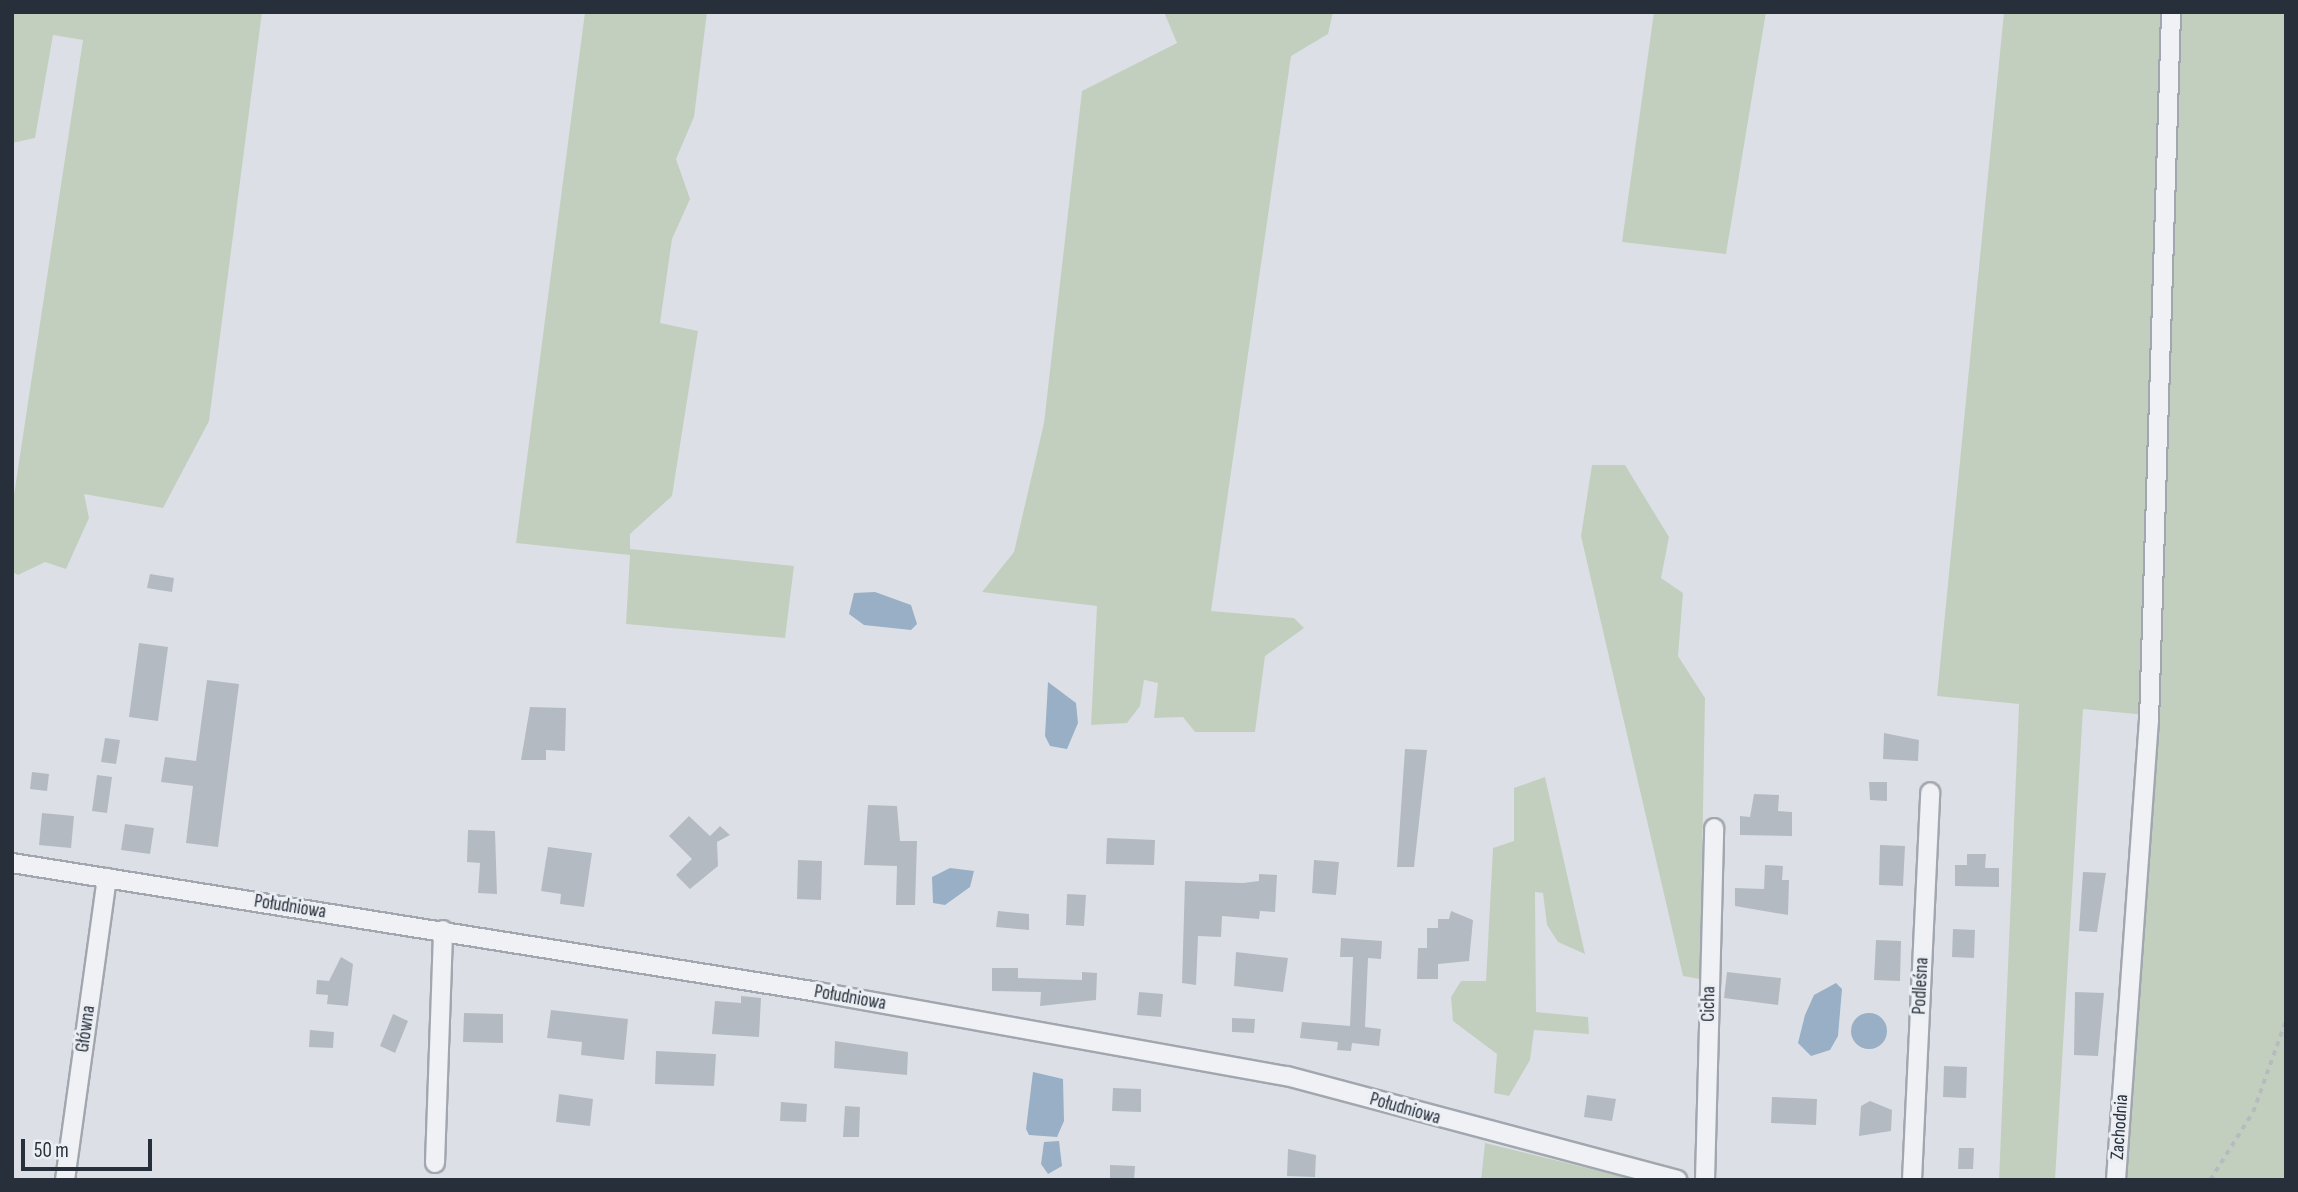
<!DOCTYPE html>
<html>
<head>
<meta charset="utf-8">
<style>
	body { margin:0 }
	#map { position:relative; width:2298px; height:1192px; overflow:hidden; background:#dce0e6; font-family:"Sofia Sans Condensed",sans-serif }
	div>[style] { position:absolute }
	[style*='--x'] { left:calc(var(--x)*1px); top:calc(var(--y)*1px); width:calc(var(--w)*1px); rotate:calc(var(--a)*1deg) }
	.green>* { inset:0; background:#c3cfbe }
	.water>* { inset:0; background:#98afc5 }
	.round { border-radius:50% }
	.building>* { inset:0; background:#b4bac2 }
	.path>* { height:3.5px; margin-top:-1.75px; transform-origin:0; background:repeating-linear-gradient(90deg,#b7bbc0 0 5px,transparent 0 10px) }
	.roads { filter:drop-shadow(2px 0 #a2a7af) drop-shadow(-2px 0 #a2a7af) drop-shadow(0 2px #a2a7af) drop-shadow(0 -2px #a2a7af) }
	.minor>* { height:18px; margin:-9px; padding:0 9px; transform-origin:9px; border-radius:9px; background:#eff1f4 }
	span { translate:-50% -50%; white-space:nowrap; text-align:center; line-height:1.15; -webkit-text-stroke:6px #ebeff4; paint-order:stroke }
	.street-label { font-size:19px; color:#272f3b }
	.frame { position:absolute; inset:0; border:14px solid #272f3b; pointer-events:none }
	.scale { position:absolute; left:21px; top:1139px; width:131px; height:32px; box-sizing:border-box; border:4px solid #272f3b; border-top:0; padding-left:9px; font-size:21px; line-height:24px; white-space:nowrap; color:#272f3b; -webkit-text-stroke:5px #ebeff4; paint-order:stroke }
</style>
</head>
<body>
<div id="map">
	<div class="green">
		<div style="clip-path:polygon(12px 12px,262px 12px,209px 421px,163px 508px,84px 494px,89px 518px,66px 569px,45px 562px,18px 575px,12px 572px,12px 508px,83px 40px,53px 35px,35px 138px,12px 143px)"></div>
		<div style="clip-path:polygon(585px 12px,707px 12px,694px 117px,676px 159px,690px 199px,672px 239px,660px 323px,698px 331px,672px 496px,630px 534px,630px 549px,794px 566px,785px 638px,626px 624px,630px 555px,516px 543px)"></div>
		<div style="clip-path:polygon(1164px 12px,1333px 12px,1328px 34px,1291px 56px,1211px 611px,1294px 618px,1304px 628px,1265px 656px,1255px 732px,1195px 732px,1183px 717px,1154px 718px,1158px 683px,1144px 680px,1140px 706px,1127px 723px,1091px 725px,1097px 606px,982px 592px,1014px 552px,1044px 423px,1082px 91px,1177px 43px)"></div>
		<div style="clip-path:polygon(1654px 12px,1766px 12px,1726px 254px,1622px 242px)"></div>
		<div style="clip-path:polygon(2004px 12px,2286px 12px,2286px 1180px,2127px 1180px,2157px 716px,2083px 709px,2055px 1180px,1999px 1180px,2019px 704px,1937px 696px)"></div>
		<div style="clip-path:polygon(1592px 465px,1625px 465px,1669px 537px,1661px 578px,1683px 593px,1678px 656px,1705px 698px,1700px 979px,1683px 976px,1581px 536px)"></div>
		<div style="clip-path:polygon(1545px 777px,1585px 954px,1558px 942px,1547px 925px,1543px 893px,1535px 892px,1536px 1012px,1588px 1017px,1589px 1034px,1534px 1030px,1530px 1060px,1509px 1096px,1494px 1093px,1497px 1054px,1453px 1021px,1451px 997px,1461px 981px,1486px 981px,1493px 848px,1514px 841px,1514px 788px)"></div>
		<div style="clip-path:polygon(1485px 1143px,1636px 1180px,1481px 1180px)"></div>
	</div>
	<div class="water">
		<div style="clip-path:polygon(875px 592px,911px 605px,917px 624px,911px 630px,864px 625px,849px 614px,854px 593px)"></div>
		<div style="clip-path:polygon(1048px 682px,1076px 703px,1078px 723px,1067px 749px,1050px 746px,1045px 736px)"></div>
		<div style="clip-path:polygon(950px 868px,974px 871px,970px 887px,945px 905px,933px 903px,932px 877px)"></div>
		<div style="clip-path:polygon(1836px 983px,1842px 989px,1838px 1036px,1830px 1050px,1811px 1056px,1798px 1043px,1805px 1015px,1814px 995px)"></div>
		<div class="round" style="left:1851px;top:1013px;width:36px;height:36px"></div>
		<div style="clip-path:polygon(1033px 1072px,1063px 1079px,1064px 1121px,1057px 1137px,1029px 1135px,1026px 1129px)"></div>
		<div style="clip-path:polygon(1059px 1141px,1062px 1166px,1048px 1174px,1041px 1164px,1044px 1142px)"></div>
	</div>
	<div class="building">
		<div style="clip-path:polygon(150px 574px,174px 578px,172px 592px,147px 588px)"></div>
		<div style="clip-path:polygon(139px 643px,168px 647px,158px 721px,129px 717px)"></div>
		<div style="clip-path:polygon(207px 680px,239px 684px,218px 847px,186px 843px,193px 786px,161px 782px,165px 757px,196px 761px)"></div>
		<div style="clip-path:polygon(530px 707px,566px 708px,565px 751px,546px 750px,546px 760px,521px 760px)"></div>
		<div style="clip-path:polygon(1884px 733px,1919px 740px,1918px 761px,1883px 759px)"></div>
		<div style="clip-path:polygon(105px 738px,120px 740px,116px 764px,101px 762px)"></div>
		<div style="clip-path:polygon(1405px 749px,1427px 750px,1414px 867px,1397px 867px)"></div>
		<div style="clip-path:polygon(32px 772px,49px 774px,47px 791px,30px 789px)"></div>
		<div style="clip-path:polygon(97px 775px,112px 777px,107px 813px,92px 811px)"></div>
		<div style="clip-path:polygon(1869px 782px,1887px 782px,1887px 801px,1870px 800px)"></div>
		<div style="clip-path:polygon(1754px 794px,1779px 795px,1778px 811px,1792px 812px,1792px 836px,1740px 835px,1740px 816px,1750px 817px)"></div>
		<div style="clip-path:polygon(868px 805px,897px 806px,900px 841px,917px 841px,915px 905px,896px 905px,897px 866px,864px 865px)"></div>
		<div style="clip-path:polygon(42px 813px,74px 816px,71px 848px,39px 845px)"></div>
		<div style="clip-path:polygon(689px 816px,710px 836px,720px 826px,730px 835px,717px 842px,718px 866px,690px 889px,676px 875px,692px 859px,669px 836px)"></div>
		<div style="clip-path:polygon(125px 824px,154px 828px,150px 854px,121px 850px)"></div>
		<div style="clip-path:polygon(468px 830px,495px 831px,497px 894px,478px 893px,480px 863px,467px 862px)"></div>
		<div style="clip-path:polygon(1107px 838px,1155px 840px,1154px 865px,1106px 864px)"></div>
		<div style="clip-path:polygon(1880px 845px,1905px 846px,1903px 886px,1879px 885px)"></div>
		<div style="clip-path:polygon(548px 847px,592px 853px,584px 907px,560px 904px,561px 894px,541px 891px)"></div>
		<div style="clip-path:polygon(1967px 854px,1986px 854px,1985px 868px,1999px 868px,1999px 887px,1955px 886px,1955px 865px,1967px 865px)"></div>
		<div style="clip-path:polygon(798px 860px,822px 861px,821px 900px,797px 899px)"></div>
		<div style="clip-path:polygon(1314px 860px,1339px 862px,1336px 895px,1312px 893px)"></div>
		<div style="clip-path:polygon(1765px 865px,1783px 866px,1782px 880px,1789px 880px,1788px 915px,1735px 906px,1735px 888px,1764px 889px)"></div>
		<div style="clip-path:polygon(2083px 872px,2106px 873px,2097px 932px,2079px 931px)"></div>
		<div style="clip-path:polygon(1259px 874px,1277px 875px,1275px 912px,1260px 911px,1259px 919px,1222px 916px,1221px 937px,1198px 936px,1196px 985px,1182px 983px,1185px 881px,1243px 883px,1259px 881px)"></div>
		<div style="clip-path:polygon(1067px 894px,1086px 895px,1084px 926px,1066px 925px)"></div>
		<div style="clip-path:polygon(998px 911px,1029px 914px,1029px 930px,996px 927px)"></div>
		<div style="clip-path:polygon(1451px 911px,1473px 920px,1469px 961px,1438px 964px,1438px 979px,1417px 979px,1418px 948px,1427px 948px,1427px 928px,1438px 928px,1438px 919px,1449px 919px)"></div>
		<div style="clip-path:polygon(1953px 929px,1975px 930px,1974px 958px,1952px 957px)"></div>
		<div style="clip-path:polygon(1341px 938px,1382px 941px,1381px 959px,1368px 958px,1365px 1027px,1381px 1029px,1379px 1046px,1352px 1043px,1351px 1051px,1337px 1050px,1338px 1042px,1300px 1038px,1302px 1022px,1350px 1026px,1353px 957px,1340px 957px)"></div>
		<div style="clip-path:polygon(1876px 940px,1901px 941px,1900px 981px,1874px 980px)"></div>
		<div style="clip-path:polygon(1236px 952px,1288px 958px,1283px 992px,1234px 986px)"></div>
		<div style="clip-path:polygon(341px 957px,353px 964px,348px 1006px,327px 1004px,328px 995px,316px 994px,317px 980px,329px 981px)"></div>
		<div style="clip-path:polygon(992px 968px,1018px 968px,1018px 978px,1082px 980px,1082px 972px,1097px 973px,1096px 1000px,1040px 1006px,1041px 992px,992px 991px)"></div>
		<div style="clip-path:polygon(1727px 972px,1781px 978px,1778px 1005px,1724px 998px)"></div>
		<div style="clip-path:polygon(1139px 992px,1163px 994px,1161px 1017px,1137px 1015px)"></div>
		<div style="clip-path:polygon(2075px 992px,2104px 993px,2098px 1056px,2074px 1055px)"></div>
		<div style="clip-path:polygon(741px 996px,761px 998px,759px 1037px,712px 1034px,715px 1001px,741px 1003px)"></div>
		<div style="clip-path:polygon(551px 1010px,628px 1019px,624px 1060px,581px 1055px,582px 1042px,547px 1038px)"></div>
		<div style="clip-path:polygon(464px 1013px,503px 1014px,503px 1043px,463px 1042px)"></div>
		<div style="clip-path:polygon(393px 1014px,408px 1021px,395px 1053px,380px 1046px)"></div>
		<div style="clip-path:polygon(1232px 1018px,1255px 1019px,1254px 1033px,1232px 1032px)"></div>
		<div style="clip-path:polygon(310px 1030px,334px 1032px,333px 1048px,309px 1047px)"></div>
		<div style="clip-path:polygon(835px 1041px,908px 1052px,907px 1075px,834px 1068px)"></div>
		<div style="clip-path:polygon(656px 1051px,716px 1054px,714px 1086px,655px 1084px)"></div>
		<div style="clip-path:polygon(1944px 1066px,1967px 1067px,1966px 1098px,1943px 1097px)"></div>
		<div style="clip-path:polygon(1113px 1088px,1141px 1089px,1141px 1112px,1112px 1111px)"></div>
		<div style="clip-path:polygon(559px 1094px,593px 1099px,590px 1126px,556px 1122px)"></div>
		<div style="clip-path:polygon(1587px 1095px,1616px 1099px,1612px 1121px,1584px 1117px)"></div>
		<div style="clip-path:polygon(1772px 1097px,1817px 1099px,1816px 1125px,1771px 1123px)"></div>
		<div style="clip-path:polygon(1870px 1101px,1892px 1110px,1891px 1131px,1859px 1136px,1861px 1106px)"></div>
		<div style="clip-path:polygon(781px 1102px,807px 1104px,806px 1122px,780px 1121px)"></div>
		<div style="clip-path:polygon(845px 1106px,860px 1107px,859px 1137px,843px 1137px)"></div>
		<div style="clip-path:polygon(1959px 1148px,1974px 1148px,1973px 1169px,1958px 1169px)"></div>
		<div style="clip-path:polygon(1288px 1149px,1316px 1155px,1315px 1177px,1287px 1176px)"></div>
		<div style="clip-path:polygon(1110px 1165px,1135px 1166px,1134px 1180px,1110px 1180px)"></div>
	</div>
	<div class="path">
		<div style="--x:2210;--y:1180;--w:80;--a:-57.7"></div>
		<div style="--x:2253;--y:1112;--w:98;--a:-70.3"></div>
	</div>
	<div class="roads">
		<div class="minor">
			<div style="--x:12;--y:863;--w:816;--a:9.09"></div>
			<div style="--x:818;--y:992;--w:476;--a:10.2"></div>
			<div style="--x:1287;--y:1076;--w:404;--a:14.9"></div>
			<div style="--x:435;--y:1163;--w:233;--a:-88"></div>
			<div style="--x:65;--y:1180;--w:305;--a:-82.1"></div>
			<div style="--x:1705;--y:1180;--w:352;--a:-88.5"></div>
			<div style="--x:1912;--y:1180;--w:388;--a:-87.3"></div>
			<div style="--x:2116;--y:1180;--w:460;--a:-85.9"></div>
			<div style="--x:2149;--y:721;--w:709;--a:-88.22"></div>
		</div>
	</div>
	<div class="street-label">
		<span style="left:290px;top:907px;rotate:9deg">Południowa</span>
		<span style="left:1921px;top:986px;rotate:-87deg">Podleśna</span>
		<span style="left:850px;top:998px;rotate:10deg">Południowa</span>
		<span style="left:1709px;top:1004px;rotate:-89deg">Cicha</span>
		<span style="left:86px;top:1029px;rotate:-82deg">Główna</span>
		<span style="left:1405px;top:1109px;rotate:16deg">Południowa</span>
		<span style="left:2120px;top:1127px;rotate:-86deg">Zachodnia</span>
	</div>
	<div class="frame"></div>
	<div class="scale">50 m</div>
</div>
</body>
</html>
